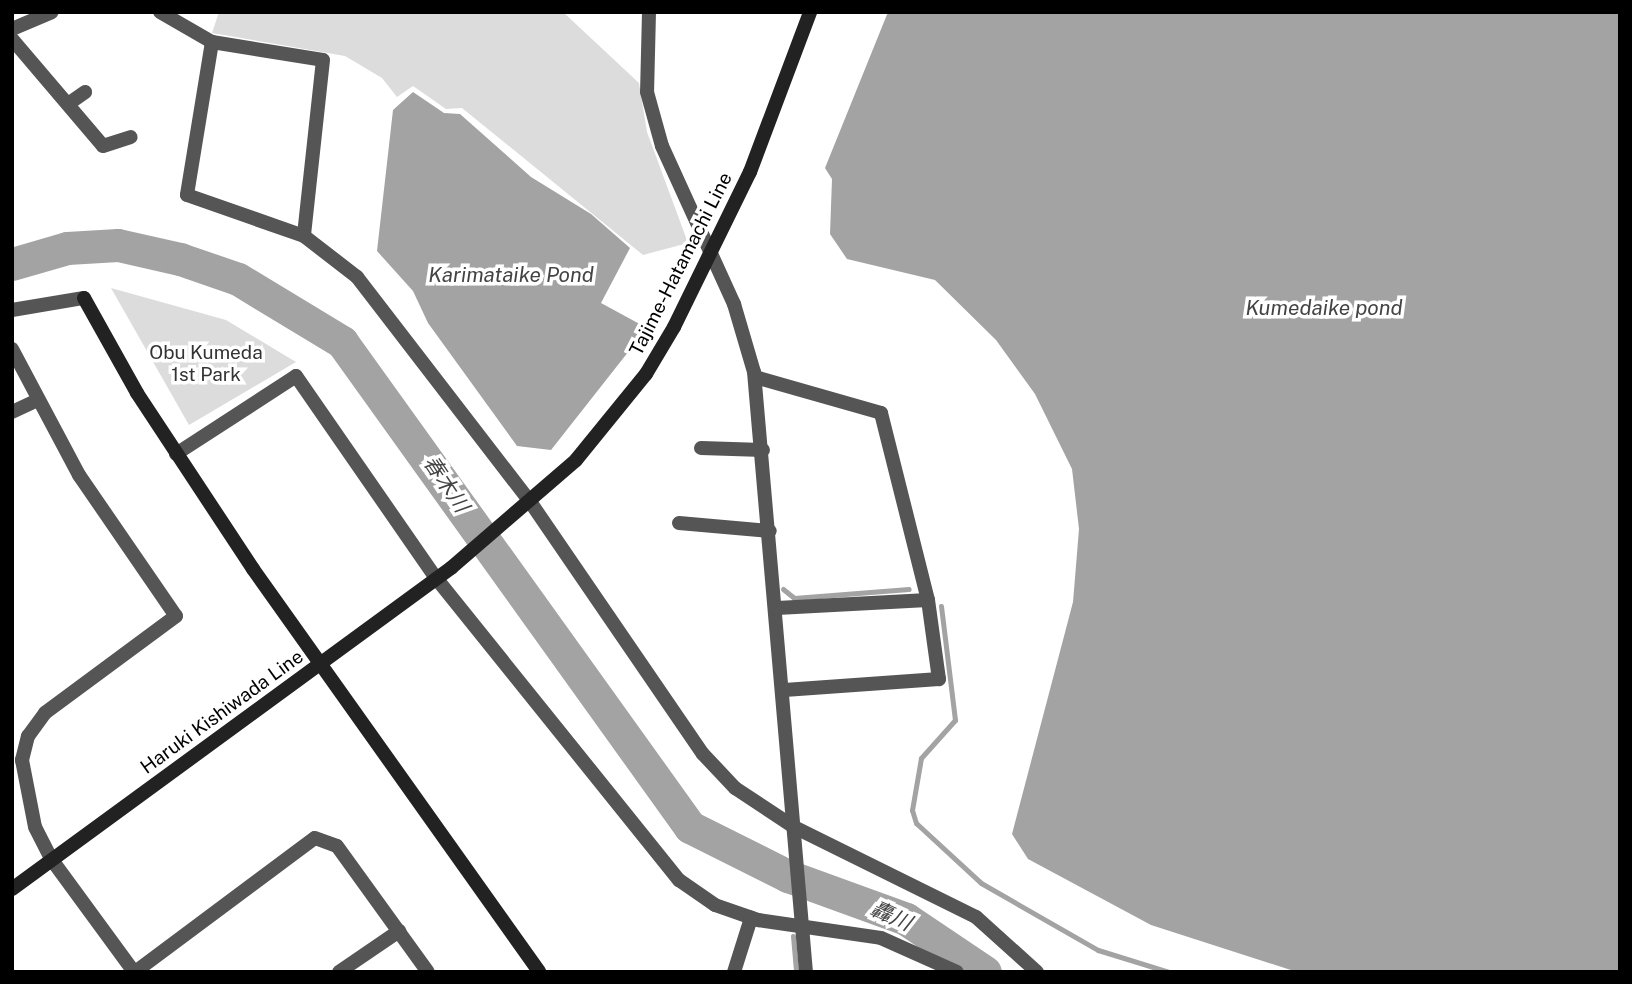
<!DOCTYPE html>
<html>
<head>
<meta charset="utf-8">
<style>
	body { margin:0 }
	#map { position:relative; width:1632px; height:984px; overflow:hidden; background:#fff; font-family:"Public Sans","Noto Sans JP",sans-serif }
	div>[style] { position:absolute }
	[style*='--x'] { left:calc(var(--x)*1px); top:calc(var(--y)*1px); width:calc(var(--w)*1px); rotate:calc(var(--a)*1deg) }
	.green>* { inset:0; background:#dcdcdc }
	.water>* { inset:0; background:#a3a3a3 }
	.stream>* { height:5px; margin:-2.5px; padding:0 2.5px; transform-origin:2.5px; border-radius:2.5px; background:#a3a3a3 }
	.river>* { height:33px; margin:-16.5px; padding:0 16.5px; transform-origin:16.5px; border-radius:16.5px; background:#a3a3a3 }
	.street>* { height:14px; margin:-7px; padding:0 7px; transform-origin:7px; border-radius:7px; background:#555 }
	.secondary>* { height:14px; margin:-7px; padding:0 7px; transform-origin:7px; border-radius:7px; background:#222 }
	span { translate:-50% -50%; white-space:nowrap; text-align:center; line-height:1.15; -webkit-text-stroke:7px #fff; paint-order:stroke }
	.street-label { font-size:19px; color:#000 }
	.park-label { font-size:19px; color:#333 }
	.water-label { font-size:21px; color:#444; font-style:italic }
	.frame { position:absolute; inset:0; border:14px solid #000; pointer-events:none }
</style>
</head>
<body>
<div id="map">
	<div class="green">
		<div style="clip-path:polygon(219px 12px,563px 12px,639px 83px,647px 132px,688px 243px,643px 255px,462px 108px,446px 109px,413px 86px,397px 97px,382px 78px,345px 56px,212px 33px)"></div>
		<div style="clip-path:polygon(111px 288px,226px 320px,296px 362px,189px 425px)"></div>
	</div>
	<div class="water">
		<div style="clip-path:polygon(888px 12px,1620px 12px,1620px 972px,1297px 972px,1151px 925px,1028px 859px,1012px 834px,1073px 602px,1079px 529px,1072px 469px,1035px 394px,996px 340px,935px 280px,847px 259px,830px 234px,832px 179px,825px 168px)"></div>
		<div style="clip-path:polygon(413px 92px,444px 113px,460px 114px,531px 177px,591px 214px,630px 248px,601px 303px,647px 328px,551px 450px,517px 446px,428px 323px,413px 291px,377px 251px,393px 110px)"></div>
	</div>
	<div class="stream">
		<div style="--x:783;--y:589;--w:14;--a:39"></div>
		<div style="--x:794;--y:598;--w:115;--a:-4.5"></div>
		<div style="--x:941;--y:606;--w:115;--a:83"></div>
		<div style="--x:955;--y:720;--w:51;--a:131.8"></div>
		<div style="--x:921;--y:758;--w:53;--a:99.8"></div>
		<div style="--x:912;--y:810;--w:14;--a:73"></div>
		<div style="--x:916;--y:823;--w:88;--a:42.7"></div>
		<div style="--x:981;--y:883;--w:135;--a:29.8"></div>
		<div style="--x:1098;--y:950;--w:74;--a:17.2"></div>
		<div style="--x:793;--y:936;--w:36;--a:85"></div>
	</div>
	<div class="river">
		<div style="--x:12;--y:264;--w:57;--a:-16.2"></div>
		<div style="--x:67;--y:248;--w:51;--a:-3.4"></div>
		<div style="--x:118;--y:245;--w:64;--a:12.7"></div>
		<div style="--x:180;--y:259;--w:61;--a:19"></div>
		<div style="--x:238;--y:279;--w:122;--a:31.2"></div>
		<div style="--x:342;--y:342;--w:597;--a:54.34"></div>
		<div style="--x:690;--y:827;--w:110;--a:26.6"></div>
		<div style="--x:788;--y:876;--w:126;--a:20"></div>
		<div style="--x:906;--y:919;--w:95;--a:33.9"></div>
	</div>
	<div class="street">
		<div style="--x:160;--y:12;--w:60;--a:30"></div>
		<div style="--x:212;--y:42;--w:112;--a:9.2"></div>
		<div style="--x:323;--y:60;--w:177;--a:96.2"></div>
		<div style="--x:649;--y:12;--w:80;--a:91.4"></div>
		<div style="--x:647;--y:92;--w:56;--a:74.5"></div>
		<div style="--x:662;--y:146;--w:174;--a:65.5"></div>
		<div style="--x:734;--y:304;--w:71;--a:73.6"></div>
		<div style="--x:754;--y:372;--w:602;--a:85.05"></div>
		<div style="--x:12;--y:29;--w:43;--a:-23"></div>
		<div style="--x:12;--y:39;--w:140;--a:49.6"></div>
		<div style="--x:103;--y:146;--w:29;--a:-18"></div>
		<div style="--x:212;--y:42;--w:155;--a:99.3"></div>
		<div style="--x:187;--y:195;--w:124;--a:19.3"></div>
		<div style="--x:304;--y:236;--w:67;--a:37.7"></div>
		<div style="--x:357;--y:277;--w:285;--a:52.4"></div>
		<div style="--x:531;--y:503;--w:304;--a:55.6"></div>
		<div style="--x:703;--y:754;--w:47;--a:46.7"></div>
		<div style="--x:735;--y:788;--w:71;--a:33.5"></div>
		<div style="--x:794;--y:827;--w:203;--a:26.3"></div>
		<div style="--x:976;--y:917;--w:82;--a:42"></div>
		<div style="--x:68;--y:104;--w:21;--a:-35"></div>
		<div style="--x:12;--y:310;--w:73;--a:-9.5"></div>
		<div style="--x:12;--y:349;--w:143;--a:62"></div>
		<div style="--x:79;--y:475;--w:171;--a:55.5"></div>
		<div style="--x:176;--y:616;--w:163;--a:143.5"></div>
		<div style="--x:45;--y:713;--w:29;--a:126"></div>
		<div style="--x:28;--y:736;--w:25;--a:104"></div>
		<div style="--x:22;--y:760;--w:68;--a:79"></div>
		<div style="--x:35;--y:827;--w:37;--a:63"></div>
		<div style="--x:52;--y:860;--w:139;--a:53.8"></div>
		<div style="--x:755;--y:377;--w:131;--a:15.9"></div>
		<div style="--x:881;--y:413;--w:193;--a:75.9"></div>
		<div style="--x:12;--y:412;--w:26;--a:-25"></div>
		<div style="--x:701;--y:448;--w:62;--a:1.8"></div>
		<div style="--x:176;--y:454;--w:143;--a:-33"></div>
		<div style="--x:296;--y:376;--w:246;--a:55.3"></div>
		<div style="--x:436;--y:578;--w:388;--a:51.2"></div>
		<div style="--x:679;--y:880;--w:44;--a:34.8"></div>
		<div style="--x:715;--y:905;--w:46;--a:19.2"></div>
		<div style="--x:758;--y:920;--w:124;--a:8.3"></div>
		<div style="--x:881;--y:938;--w:83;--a:24.1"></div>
		<div style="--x:679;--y:523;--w:91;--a:5"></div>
		<div style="--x:777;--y:608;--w:151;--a:-3"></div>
		<div style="--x:928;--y:600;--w:80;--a:82.1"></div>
		<div style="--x:939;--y:679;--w:155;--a:175.9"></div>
		<div style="--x:135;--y:972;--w:224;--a:-36.7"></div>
		<div style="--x:315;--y:838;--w:23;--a:20"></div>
		<div style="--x:337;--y:846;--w:155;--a:54.2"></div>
		<div style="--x:339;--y:972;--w:73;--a:-34.3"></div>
		<div style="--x:734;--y:972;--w:57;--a:-72.5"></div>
	</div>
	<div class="secondary">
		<div style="--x:84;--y:298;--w:109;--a:60.8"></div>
		<div style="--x:137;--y:393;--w:211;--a:56.6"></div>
		<div style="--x:253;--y:569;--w:494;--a:54.6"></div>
		<div style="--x:12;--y:889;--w:544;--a:-36.17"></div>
		<div style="--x:451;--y:568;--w:165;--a:-40.8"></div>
		<div style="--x:576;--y:460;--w:111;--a:-50.9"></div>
		<div style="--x:646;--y:374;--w:55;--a:-59.2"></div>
		<div style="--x:674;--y:327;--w:173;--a:-63.9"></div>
		<div style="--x:750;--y:172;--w:171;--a:-69.4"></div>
	</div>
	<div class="street-label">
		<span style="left:681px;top:264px;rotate:-63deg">Tajime-Hatamachi Line</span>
		<span style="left:222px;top:712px;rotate:-36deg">Haruki Kishiwada Line</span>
	</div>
	<div class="park-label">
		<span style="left:206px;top:364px">Obu Kumeda<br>1st Park</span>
	</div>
	<div class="water-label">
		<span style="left:511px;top:275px">Karimataike Pond</span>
		<span style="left:1324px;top:308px">Kumedaike pond</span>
		<span style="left:446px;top:484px;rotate:56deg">春木川</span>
		<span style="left:891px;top:916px;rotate:24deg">轟川</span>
	</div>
	<div class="frame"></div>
</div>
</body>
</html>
